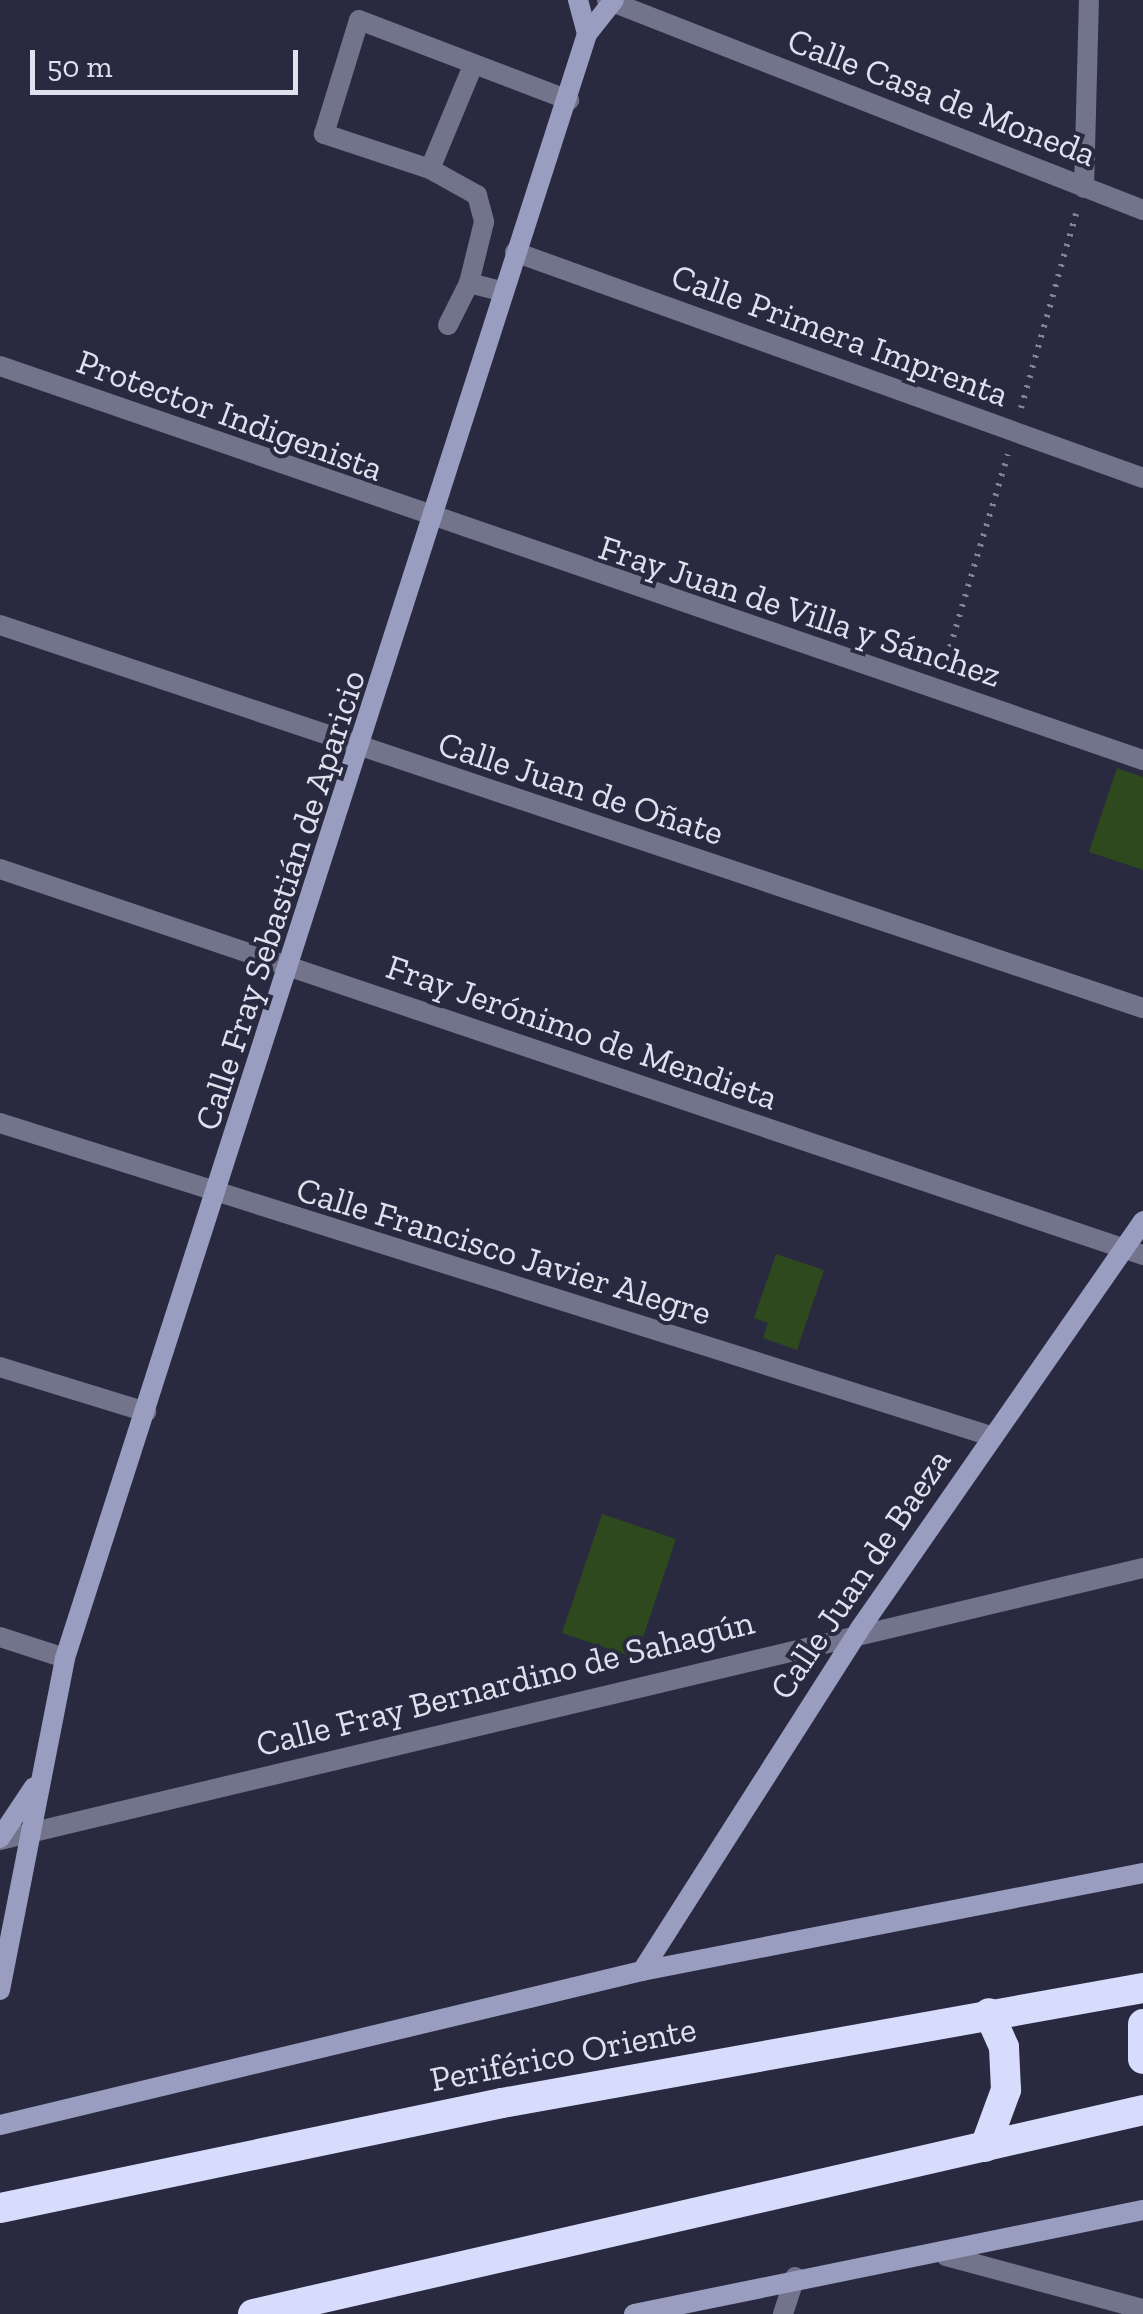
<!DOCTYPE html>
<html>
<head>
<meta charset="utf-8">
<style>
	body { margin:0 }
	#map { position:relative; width:1143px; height:2314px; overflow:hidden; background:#292a3f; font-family:"Zilla Slab",serif }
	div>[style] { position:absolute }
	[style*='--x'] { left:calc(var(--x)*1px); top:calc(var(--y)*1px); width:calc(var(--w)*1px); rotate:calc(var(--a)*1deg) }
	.building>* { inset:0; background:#2d491d }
	.path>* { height:6px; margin-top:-3px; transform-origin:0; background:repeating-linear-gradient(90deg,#828495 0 2.5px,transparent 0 10.5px) }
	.lane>* { height:20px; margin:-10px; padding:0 10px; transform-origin:10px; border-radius:10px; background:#72748b }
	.street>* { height:20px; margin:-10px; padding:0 10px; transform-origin:10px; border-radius:10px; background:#72748b }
	.secondary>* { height:20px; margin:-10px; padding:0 10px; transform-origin:10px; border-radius:10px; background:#999dc0 }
	.highway>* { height:30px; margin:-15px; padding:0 15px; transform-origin:15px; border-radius:15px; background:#d7dbfc }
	span { translate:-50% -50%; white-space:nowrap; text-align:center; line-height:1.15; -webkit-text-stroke:8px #292a3f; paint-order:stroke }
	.street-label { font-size:35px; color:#dfe1ee }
	.scale { position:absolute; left:30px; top:50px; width:268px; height:45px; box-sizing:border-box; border:5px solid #dfe1ee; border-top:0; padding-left:12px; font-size:30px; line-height:35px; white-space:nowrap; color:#dfe1ee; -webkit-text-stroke:8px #292a3f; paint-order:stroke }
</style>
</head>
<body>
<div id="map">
	<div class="building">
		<div style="clip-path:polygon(1117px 768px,1143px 777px,1143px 870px,1089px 852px)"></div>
		<div style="clip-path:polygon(776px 1254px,824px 1270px,797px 1350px,763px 1338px,768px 1323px,754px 1318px)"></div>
		<div style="clip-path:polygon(602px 1514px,676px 1539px,636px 1658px,562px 1633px)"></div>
	</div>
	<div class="path">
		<div style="--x:1021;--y:408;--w:202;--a:-74.2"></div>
		<div style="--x:944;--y:667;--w:222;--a:-73.3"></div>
	</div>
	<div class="lane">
		<div style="--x:472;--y:68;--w:109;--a:112.6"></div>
		<div style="--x:430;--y:169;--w:112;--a:-161.7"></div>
		<div style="--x:324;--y:134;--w:119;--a:-72.9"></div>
		<div style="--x:359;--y:20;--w:225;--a:20.9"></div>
		<div style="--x:430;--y:169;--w:54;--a:29"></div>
		<div style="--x:477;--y:195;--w:28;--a:75"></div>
		<div style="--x:484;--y:222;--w:63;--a:103.8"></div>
		<div style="--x:448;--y:325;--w:47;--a:-63.4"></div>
		<div style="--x:469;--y:283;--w:36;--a:14"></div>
	</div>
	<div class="street">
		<div style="--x:607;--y:0;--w:576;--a:21.39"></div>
		<div style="--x:1084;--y:188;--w:188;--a:-88.5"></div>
		<div style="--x:515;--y:252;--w:667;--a:19.79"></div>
		<div style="--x:0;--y:366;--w:1209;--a:19.02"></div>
		<div style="--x:0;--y:625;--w:1205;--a:18.53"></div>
		<div style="--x:0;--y:869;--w:1206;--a:18.66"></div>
		<div style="--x:0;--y:1123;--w:1039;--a:17.53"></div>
		<div style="--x:0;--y:1367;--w:153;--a:17.1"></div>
		<div style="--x:0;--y:1637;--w:68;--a:17.9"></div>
		<div style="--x:0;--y:1840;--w:1175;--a:-13.39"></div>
		<div style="--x:946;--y:2256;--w:204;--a:15.1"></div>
		<div style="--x:783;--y:2314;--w:39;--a:-72"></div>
	</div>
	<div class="secondary">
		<div style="--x:578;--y:0;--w:35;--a:75"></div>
		<div style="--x:0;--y:1838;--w:61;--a:-56.3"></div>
		<div style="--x:642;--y:1971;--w:404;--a:-57.5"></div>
		<div style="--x:859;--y:1630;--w:498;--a:-55.2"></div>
		<div style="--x:0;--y:1990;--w:338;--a:-78.9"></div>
		<div style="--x:65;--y:1658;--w:1706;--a:-72.18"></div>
		<div style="--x:587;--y:34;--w:43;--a:-51.5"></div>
		<div style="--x:0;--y:2125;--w:660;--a:-13.49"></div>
		<div style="--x:642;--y:1971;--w:510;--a:-11.07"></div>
		<div style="--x:634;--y:2314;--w:520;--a:-11.55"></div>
	</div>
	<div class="highway">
		<div style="--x:1143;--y:2024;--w:35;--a:90"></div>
		<div style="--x:985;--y:2147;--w:61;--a:-69.8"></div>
		<div style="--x:1006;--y:2090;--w:43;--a:-92.7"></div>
		<div style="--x:1004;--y:2047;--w:37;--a:-114"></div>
		<div style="--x:0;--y:2208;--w:513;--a:-11.81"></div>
		<div style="--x:502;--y:2103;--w:651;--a:-10.17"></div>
		<div style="--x:253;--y:2314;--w:913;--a:-12.91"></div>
	</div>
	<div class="street-label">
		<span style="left:942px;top:97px;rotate:21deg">Calle Casa de Moneda</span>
		<span style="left:840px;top:335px;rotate:20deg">Calle Primera Imprenta</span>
		<span style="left:230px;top:415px;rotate:20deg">Protector Indigenista</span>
		<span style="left:800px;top:611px;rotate:18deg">Fray Juan de Villa y Sánchez</span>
		<span style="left:581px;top:788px;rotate:18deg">Calle Juan de Oñate</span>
		<span style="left:280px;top:900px;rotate:-72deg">Calle Fray Sebastián de Aparicio</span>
		<span style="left:582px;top:1032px;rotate:19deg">Fray Jerónimo de Mendieta</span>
		<span style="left:504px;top:1251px;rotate:17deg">Calle Francisco Javier Alegre</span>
		<span style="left:860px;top:1574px;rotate:-56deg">Calle Juan de Baeza</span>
		<span style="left:505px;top:1683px;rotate:-14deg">Calle Fray Bernardino de Sahagún</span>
		<span style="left:563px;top:2054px;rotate:-11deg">Periférico Oriente</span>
	</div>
	<div class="scale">50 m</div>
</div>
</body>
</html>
